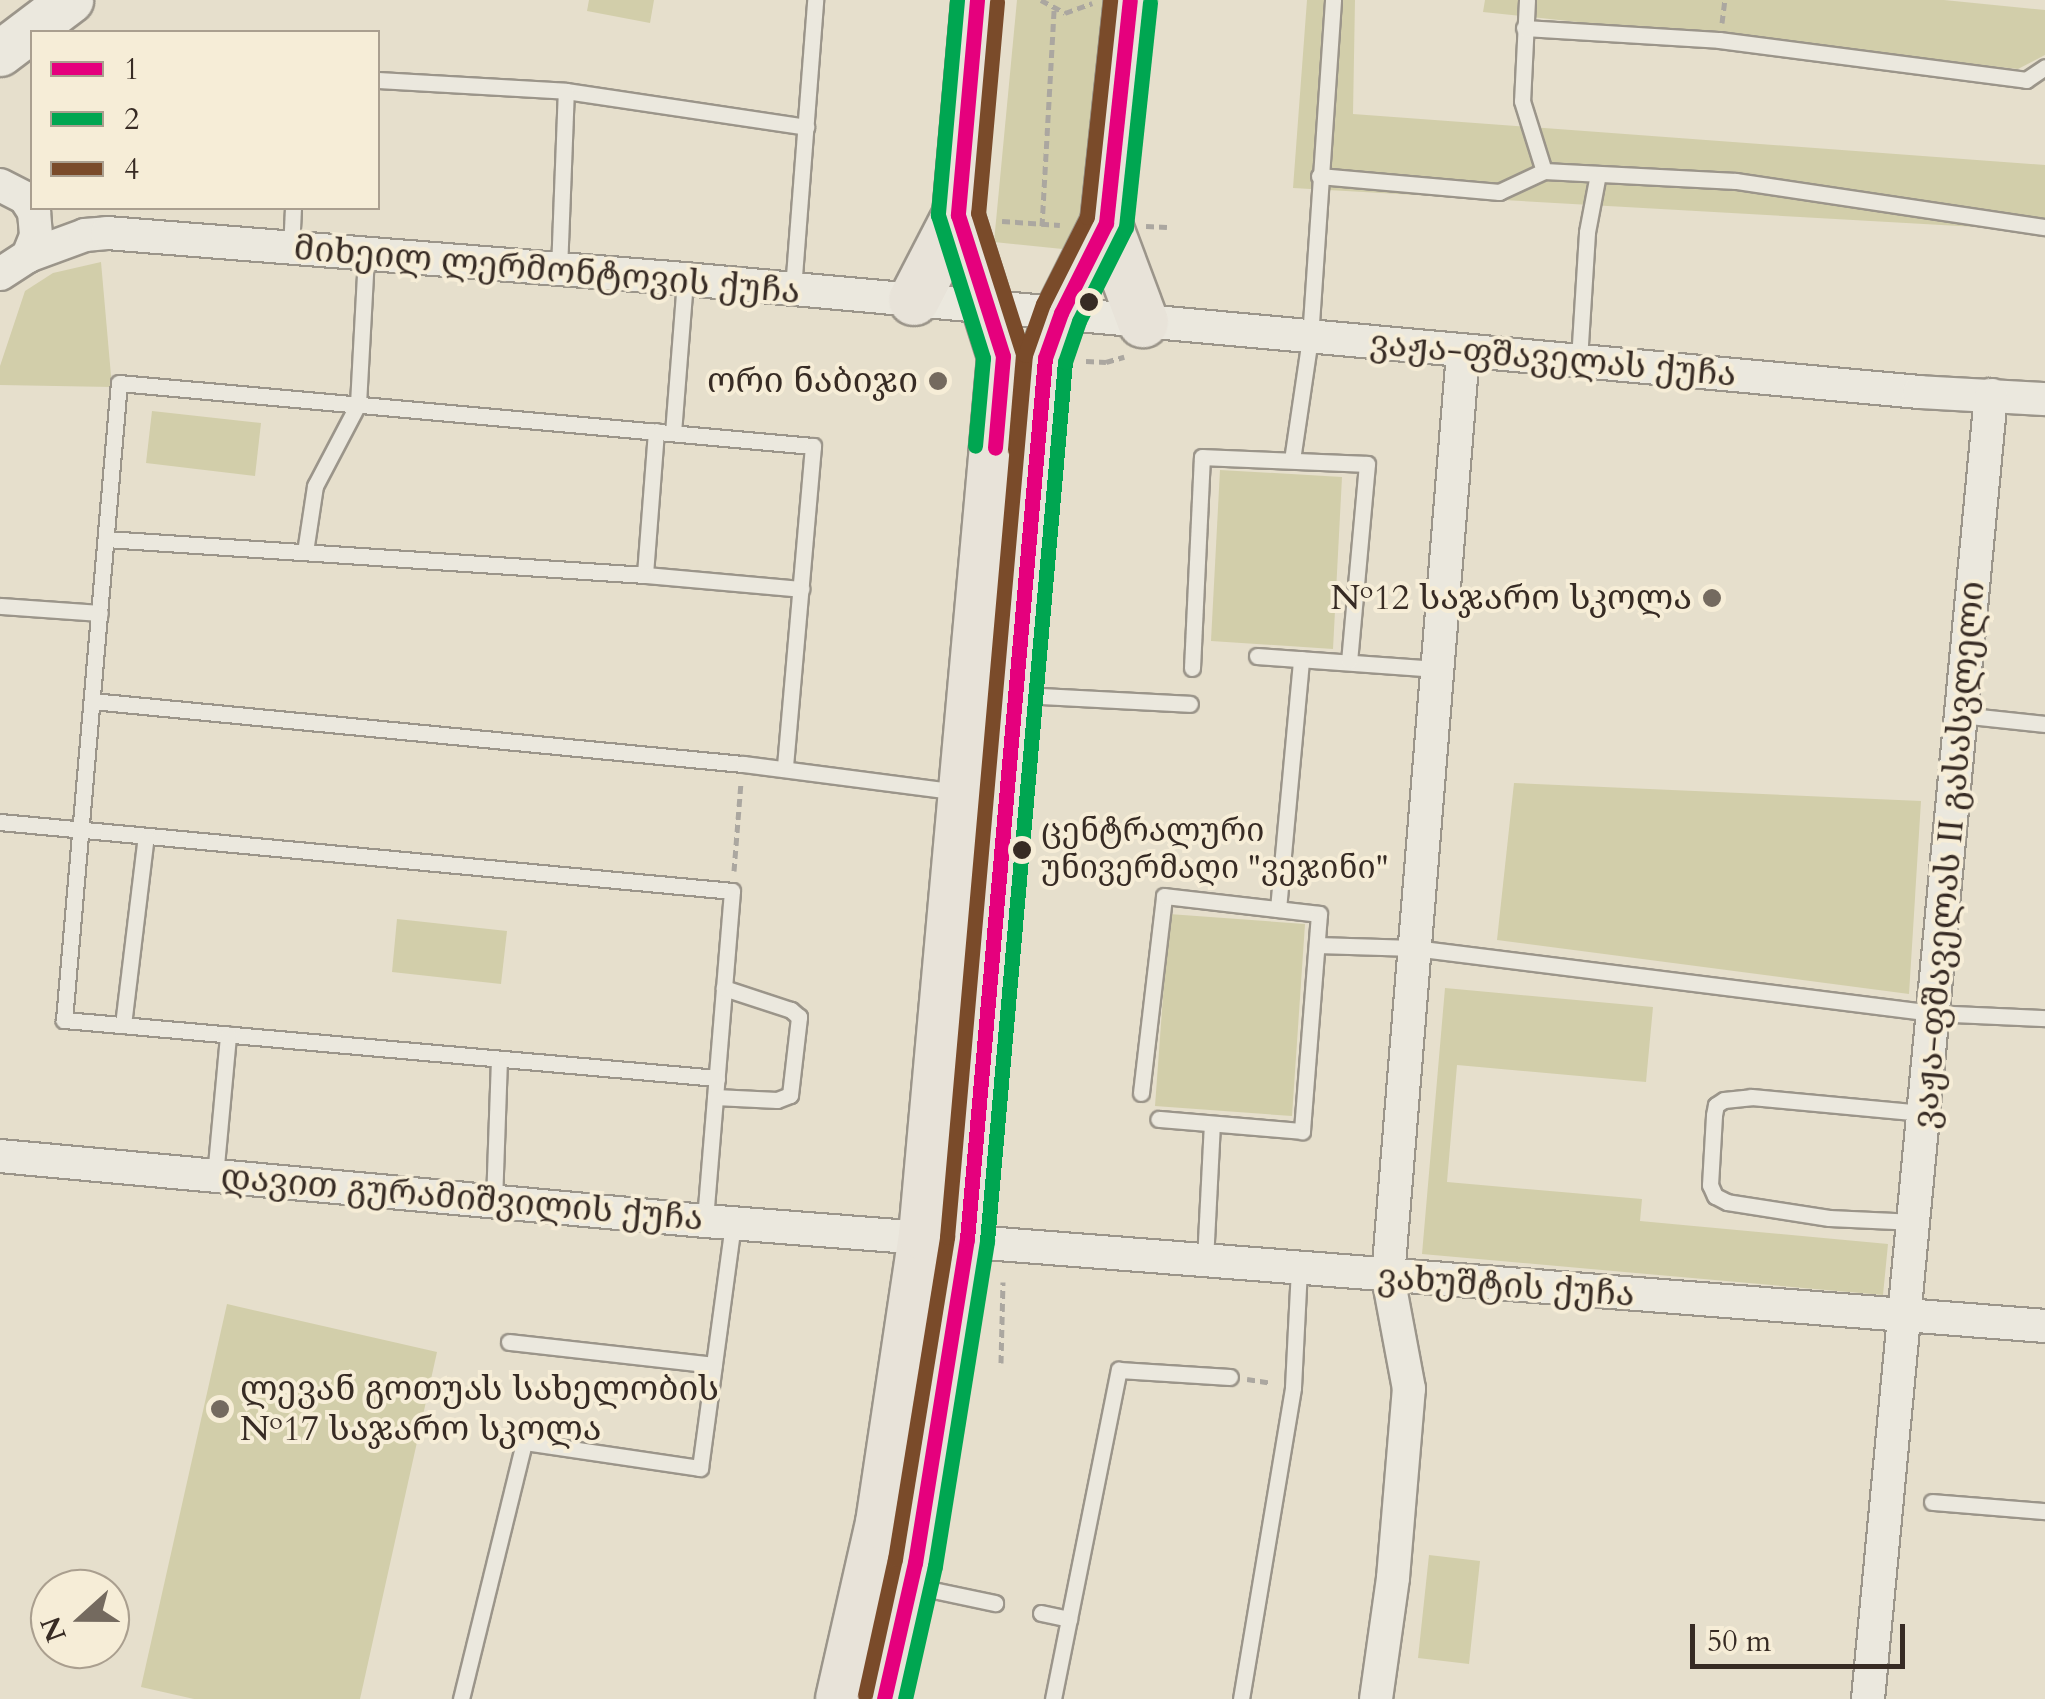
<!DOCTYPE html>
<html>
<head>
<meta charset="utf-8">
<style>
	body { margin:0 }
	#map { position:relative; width:2045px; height:1699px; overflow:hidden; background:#e6dfcc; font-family:Cardo,"Noto Serif Georgian",serif }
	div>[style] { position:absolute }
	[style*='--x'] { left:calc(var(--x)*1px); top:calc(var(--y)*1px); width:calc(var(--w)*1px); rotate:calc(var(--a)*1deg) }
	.green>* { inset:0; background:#d2ceaa }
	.path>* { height:5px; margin-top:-2.5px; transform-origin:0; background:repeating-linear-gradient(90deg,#aba7a0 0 8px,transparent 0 13px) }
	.roads { filter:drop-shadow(2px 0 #9b958a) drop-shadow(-2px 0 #9b958a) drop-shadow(0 2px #9b958a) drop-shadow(0 -2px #9b958a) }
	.lane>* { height:15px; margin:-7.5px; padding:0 7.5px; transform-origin:7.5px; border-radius:7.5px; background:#ebe8de }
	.street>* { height:32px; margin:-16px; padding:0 16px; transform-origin:16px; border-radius:16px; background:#ebe8de }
	.secondary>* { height:45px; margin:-22.5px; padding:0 22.5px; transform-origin:22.5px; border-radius:22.5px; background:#ebe8de }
	.primary>* { height:50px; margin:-25px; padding:0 25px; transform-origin:25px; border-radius:25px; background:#e8e3d9 }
	.bus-1>* { height:15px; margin:-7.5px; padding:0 7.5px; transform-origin:7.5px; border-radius:7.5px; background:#e5007d }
	.bus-2>* { height:15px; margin:-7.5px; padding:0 7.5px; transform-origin:7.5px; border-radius:7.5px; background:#00a651 }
	.bus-3>* { height:15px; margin:-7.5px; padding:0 7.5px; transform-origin:7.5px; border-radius:7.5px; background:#7a4b2a }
	.dots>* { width:28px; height:28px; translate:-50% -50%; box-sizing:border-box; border:5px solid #f6edd7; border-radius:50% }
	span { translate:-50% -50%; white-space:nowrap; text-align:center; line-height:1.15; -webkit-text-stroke:8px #f6edd7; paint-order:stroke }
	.bus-label { font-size:32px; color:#372b24 }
	.left { translate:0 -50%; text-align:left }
	.street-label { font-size:35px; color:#372b24 }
	.poi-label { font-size:35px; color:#372b24 }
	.right { translate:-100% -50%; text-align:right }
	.legend { position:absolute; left:30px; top:30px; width:350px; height:180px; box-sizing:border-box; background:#f6edd7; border:2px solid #aa9f8f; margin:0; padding:12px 18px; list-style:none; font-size:30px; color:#372b24 }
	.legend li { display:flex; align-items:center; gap:20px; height:50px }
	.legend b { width:50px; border:2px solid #aa9f8f }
	.north { position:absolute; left:30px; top:1569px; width:100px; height:100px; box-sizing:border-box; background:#f6edd7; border:2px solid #aa9f8f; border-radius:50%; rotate:249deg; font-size:28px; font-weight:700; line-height:40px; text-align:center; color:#372b24 }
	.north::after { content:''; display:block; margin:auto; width:35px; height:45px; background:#746a5f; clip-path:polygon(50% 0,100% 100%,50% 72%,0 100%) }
	.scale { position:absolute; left:1690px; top:1624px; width:215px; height:45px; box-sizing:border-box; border:5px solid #372b24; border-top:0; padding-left:12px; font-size:30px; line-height:35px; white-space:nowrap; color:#372b24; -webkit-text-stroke:8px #f6edd7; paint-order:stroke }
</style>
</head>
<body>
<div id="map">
	<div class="green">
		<div style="clip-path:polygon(589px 0,654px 0,650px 23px,587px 11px)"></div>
		<div style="clip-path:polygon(1017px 0,1121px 0,1092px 252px,994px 242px)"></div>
		<div style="clip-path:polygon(1307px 0,1355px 0,1353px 114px,2045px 165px,2045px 231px,1293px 188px)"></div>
		<div style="clip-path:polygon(1485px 0,1944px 0,2045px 10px,2045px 55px,2018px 69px,1483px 12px)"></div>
		<div style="clip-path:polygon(101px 262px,112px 387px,0 385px,0 366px,25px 291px,53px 273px)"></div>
		<div style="clip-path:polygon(152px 411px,261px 423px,255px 476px,146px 463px)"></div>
		<div style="clip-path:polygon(1220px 470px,1342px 477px,1333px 649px,1211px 641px)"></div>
		<div style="clip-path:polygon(1514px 783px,1921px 801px,1909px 994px,1497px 940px)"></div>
		<div style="clip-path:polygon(1169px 914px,1305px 924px,1292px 1116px,1155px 1106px)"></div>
		<div style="clip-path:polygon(397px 919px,507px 931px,501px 984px,392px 972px)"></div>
		<div style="clip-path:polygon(1445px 988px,1653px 1007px,1646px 1082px,1457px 1065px,1447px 1182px,1642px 1199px,1640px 1221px,1888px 1244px,1883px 1295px,1422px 1254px)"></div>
		<div style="clip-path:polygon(227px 1304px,437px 1352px,360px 1699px,194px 1699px,141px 1687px)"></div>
		<div style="clip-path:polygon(1429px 1555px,1480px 1561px,1469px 1664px,1418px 1658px)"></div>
	</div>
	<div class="path">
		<div style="--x:1041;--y:0;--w:27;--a:28"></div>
		<div style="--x:1065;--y:13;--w:29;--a:-20"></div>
		<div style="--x:1722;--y:23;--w:23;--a:-83"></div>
		<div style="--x:1002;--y:221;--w:58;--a:3.9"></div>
		<div style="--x:1042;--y:226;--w:216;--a:-86.8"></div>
		<div style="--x:1146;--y:226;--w:21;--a:3"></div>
		<div style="--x:1086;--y:361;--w:20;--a:3"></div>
		<div style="--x:1106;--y:362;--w:19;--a:-16"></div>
		<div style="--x:734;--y:871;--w:89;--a:-85.5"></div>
		<div style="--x:1001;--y:1363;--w:81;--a:-88.6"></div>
		<div style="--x:1247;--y:1379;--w:24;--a:9"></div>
	</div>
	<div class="roads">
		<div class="lane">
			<div style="--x:1527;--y:0;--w:101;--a:92.8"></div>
			<div style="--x:1522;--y:101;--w:73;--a:72.6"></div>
			<div style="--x:1524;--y:28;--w:195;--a:3.5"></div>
			<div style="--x:1719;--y:40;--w:310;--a:7.4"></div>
			<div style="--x:2026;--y:80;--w:23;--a:-34"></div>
			<div style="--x:378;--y:80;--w:188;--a:3.3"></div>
			<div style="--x:566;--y:91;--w:243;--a:8.5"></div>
			<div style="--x:1319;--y:176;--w:181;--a:5.1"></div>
			<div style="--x:1499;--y:192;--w:50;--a:-25"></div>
			<div style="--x:1544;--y:171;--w:192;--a:3"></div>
			<div style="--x:1736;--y:181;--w:312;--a:8.5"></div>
			<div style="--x:291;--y:250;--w:42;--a:-87.3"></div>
			<div style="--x:559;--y:270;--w:179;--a:-87.8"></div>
			<div style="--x:793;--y:289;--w:290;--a:-85.6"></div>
			<div style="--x:1579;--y:360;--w:128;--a:-86.4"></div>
			<div style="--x:1587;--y:232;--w:59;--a:-79.3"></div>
			<div style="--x:656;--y:431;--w:144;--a:94.4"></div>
			<div style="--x:645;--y:575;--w:157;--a:5.1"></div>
			<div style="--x:673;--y:433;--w:154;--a:-85.5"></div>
			<div style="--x:1292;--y:460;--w:123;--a:-81.6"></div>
			<div style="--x:1310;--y:338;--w:339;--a:-86.1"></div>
			<div style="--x:106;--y:539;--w:540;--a:3.82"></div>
			<div style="--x:305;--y:552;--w:67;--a:-81.4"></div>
			<div style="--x:315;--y:486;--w:93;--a:-62.3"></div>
			<div style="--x:358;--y:404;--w:147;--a:-86.9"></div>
			<div style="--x:0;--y:606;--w:100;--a:4"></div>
			<div style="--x:1257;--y:656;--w:180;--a:4.1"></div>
			<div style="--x:1192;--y:668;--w:211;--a:-87.3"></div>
			<div style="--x:1202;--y:457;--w:165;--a:2.4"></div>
			<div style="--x:1367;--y:464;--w:198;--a:95.2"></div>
			<div style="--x:1020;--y:695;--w:170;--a:3"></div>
			<div style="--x:92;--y:701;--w:654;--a:5.53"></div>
			<div style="--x:743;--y:764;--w:217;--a:7.4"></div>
			<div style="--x:1961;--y:715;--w:84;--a:6.1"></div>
			<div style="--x:0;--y:822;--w:735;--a:5.38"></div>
			<div style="--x:732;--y:891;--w:331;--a:94.7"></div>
			<div style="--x:1278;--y:909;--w:251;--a:-84.7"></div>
			<div style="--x:1317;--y:945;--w:97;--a:1.8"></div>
			<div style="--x:1414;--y:948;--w:523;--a:7.14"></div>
			<div style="--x:1933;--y:1013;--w:112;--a:2.6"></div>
			<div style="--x:123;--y:1025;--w:190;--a:-83.1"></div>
			<div style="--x:717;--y:1078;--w:656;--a:-174.92"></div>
			<div style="--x:64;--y:1020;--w:639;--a:-85.07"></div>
			<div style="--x:119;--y:383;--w:697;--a:5.19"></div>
			<div style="--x:813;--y:446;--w:324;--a:95"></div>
			<div style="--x:1141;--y:1093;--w:198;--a:-83.3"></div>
			<div style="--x:1164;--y:896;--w:156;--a:6.6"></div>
			<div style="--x:1319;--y:914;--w:218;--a:94.5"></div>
			<div style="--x:1302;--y:1131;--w:144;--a:-175.2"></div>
			<div style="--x:715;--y:1097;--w:62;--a:2.8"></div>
			<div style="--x:777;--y:1100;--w:14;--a:-21"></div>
			<div style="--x:790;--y:1095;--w:79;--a:-83.4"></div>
			<div style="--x:799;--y:1017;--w:11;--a:-139"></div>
			<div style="--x:791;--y:1010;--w:71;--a:-161.8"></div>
			<div style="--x:215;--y:1176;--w:142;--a:-84.7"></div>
			<div style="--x:494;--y:1202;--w:140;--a:-88"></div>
			<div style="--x:1916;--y:1222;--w:87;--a:-177.4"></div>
			<div style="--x:1829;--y:1218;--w:103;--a:-171.1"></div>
			<div style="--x:1727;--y:1202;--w:13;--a:-153"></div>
			<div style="--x:1715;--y:1196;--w:12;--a:-114"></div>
			<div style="--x:1710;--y:1185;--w:70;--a:-86.7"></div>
			<div style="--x:1714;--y:1115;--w:10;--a:-79"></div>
			<div style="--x:1716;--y:1105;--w:9;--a:-32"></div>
			<div style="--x:1724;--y:1100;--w:27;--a:-6"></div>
			<div style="--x:1751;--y:1097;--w:173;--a:5.3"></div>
			<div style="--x:1205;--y:1261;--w:137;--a:-87.1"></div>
			<div style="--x:509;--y:1342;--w:206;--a:6.4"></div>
			<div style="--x:1932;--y:1502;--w:113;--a:4.6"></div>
			<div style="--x:914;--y:1586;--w:83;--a:11.9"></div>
			<div style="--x:1041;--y:1613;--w:29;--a:12"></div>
			<div style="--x:461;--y:1699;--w:265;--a:-76.2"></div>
			<div style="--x:524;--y:1442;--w:178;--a:8.4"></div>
			<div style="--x:700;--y:1468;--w:247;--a:-82.3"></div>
			<div style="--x:1053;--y:1699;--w:336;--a:-78.7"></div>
			<div style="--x:1119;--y:1370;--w:111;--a:3.6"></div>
			<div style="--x:1241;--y:1699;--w:316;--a:-80.5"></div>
			<div style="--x:1293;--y:1387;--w:117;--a:-87.1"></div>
		</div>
		<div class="street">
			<div style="--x:0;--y:185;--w:28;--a:27"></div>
			<div style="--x:25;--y:198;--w:17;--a:57"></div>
			<div style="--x:34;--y:212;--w:24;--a:85"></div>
			<div style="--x:36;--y:236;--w:22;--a:112"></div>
			<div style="--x:28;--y:256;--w:33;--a:147"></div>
			<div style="--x:28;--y:256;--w:61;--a:-20.2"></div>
			<div style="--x:85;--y:235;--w:22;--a:-5"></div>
			<div style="--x:107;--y:233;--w:580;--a:4.55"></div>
			<div style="--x:685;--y:279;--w:1239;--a:5.23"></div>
			<div style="--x:1919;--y:392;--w:126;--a:3.2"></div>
			<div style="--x:0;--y:1156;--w:708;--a:5.27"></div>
			<div style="--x:705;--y:1221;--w:1344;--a:4.48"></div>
			<div style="--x:1376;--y:1699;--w:122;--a:-82"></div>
			<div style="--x:1393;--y:1578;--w:190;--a:-85.2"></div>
			<div style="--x:1409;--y:1389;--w:114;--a:-100.6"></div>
			<div style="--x:1388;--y:1277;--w:928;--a:-85.36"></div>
			<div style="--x:1868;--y:1699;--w:1310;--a:-84.61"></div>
		</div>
		<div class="secondary">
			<div style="--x:0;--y:53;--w:88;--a:-37.1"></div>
		</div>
		<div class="primary">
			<div style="--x:1106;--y:223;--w:106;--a:69.5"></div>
			<div style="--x:914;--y:300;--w:96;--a:-62.6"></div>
			<div style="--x:841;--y:1699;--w:180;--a:-77.2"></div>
			<div style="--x:881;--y:1523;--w:291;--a:-81.5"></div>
			<div style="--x:924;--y:1235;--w:883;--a:-84.86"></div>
			<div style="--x:1003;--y:356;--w:148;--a:-107.7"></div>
			<div style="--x:958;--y:215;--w:216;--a:-84.9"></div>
			<div style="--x:884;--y:1699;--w:139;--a:-77.2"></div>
			<div style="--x:915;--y:1563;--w:328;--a:-80.9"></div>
			<div style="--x:967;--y:1239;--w:884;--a:-84.94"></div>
			<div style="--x:1045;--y:358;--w:48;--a:-70.4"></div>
			<div style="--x:1061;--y:313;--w:101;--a:-63.4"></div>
			<div style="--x:1106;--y:223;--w:224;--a:-83.9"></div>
		</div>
	</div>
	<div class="bus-1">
		<div style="--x:977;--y:0;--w:216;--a:95.1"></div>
		<div style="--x:958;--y:215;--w:148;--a:72.3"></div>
		<div style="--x:1003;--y:356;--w:92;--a:95"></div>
		<div style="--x:884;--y:1699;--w:139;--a:-77.2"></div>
		<div style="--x:915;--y:1563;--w:328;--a:-80.9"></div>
		<div style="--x:967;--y:1239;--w:884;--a:-84.94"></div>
		<div style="--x:1045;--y:358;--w:48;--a:-70.4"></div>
		<div style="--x:1061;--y:313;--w:101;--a:-63.4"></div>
		<div style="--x:1106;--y:223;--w:224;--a:-83.9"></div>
	</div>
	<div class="bus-2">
		<div style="--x:957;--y:0;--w:216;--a:95.1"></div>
		<div style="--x:938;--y:215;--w:150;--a:72.5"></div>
		<div style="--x:983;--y:358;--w:88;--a:95.2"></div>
		<div style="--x:905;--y:1699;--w:136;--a:-77.3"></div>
		<div style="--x:935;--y:1566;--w:329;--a:-80.9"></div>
		<div style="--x:987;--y:1241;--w:882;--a:-84.93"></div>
		<div style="--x:1065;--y:362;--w:43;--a:-71.1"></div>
		<div style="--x:1079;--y:321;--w:105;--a:-63.4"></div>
		<div style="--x:1126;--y:227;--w:226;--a:-83.9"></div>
	</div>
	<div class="bus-3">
		<div style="--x:997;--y:2;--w:212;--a:95.1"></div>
		<div style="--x:978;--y:213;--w:148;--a:72.3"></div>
		<div style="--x:1023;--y:354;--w:96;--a:94.8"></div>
		<div style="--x:865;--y:1695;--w:139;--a:-77.6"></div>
		<div style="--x:895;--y:1559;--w:326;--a:-80.8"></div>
		<div style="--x:947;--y:1237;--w:885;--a:-84.95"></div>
		<div style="--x:1025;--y:355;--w:54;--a:-70.6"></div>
		<div style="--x:1043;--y:304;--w:97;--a:-63.2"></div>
		<div style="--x:1087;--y:217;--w:218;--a:-83.9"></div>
	</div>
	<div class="dots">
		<div style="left:1089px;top:302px;background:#372b24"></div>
		<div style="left:938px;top:381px;background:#746a5f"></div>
		<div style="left:1712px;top:598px;background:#746a5f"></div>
		<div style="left:1022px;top:850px;background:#372b24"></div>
		<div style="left:220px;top:1409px;background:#746a5f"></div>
	</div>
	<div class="bus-label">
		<span class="left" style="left:1041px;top:850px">ცენტრალური<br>უნივერმაღი "ვეჯინი"</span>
	</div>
	<div class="street-label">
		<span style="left:547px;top:270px;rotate:5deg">მიხეილ ლერმონტოვის ქუჩა</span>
		<span style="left:1553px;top:359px;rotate:5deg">ვაჟა-ფშაველას ქუჩა</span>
		<span style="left:1949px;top:855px;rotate:-85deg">ვაჟა-ფშაველას II გასასვლელი</span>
		<span style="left:462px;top:1198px;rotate:5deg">დავით გურამიშვილის ქუჩა</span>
		<span style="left:1506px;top:1286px;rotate:4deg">ვახუშტის ქუჩა</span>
	</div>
	<div class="poi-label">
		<span class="right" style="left:918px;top:381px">ორი ნაბიჯი</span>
		<span class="right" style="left:1692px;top:598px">№12 საჯარო სკოლა</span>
		<span class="left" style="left:240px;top:1409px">ლევან გოთუას სახელობის<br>№17 საჯარო სკოლა</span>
	</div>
	<ul class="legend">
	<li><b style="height:12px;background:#e5007d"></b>1</li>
	<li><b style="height:12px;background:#00a651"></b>2</li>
	<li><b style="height:12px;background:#7a4b2a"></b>4</li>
	</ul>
	<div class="north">N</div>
	<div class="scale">50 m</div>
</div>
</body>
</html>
